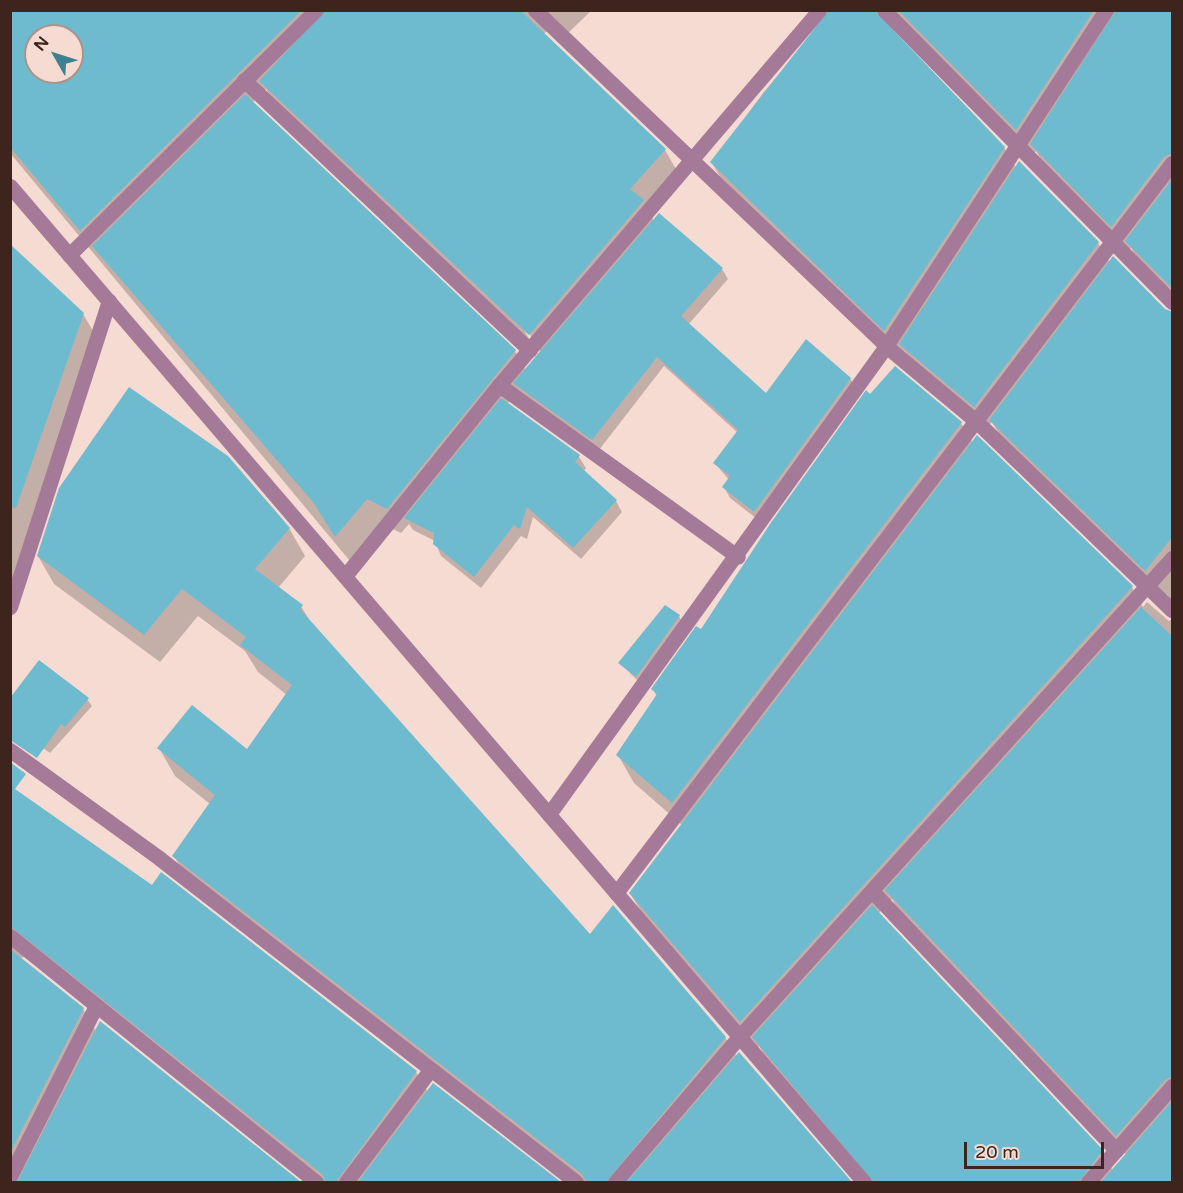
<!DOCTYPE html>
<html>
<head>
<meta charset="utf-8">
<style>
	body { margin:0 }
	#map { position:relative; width:1183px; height:1193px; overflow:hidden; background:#f6dbd3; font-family:"Varela Round",sans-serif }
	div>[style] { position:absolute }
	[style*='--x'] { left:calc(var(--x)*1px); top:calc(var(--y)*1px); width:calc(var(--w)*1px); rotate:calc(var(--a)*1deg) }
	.shadow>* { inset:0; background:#0003 }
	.building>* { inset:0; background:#6ebace }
	.minor>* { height:15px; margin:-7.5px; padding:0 7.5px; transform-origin:7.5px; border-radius:7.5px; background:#a57a99 }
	span { translate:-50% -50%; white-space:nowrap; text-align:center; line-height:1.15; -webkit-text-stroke:5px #f6dbd3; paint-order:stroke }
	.frame { position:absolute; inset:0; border:12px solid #3d241d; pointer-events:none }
	.north { position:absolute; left:24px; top:24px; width:60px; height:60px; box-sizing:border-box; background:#f6dbd3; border:2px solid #ac928a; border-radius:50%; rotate:309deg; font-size:16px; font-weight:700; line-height:24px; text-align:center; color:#3d241d }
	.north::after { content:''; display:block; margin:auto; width:21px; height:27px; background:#3d8091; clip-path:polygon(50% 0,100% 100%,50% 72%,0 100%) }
	.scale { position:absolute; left:964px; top:1142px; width:140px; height:27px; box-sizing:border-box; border:3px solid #3d241d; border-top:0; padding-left:8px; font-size:18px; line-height:21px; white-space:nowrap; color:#3d241d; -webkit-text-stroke:4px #f6dbd3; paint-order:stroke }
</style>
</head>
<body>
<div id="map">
	<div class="shadow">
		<div style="clip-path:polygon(evenodd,10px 10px,592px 10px,565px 36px,553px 27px,543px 34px,665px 150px,681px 178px,649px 212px,654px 221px,722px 269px,728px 279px,688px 325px,767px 395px,850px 378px,856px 389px,761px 522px,730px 498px,724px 487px,729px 480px,715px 463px,738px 433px,664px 366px,599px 450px,519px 390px,507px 404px,579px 457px,586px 468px,584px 471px,616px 501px,622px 512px,581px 559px,533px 517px,527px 539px,521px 536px,481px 588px,441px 556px,435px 541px,413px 530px,409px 524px,401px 533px,382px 524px,350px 561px,10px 153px,10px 10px,36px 36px,72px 36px,72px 72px,36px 72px,36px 36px,10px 10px,266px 89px,277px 108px,539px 356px,526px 371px,515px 351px,252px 103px,266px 89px,10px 10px,526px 328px,541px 353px,539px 356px,524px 330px,526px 328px)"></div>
		<div style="clip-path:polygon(828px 10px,1172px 10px,1172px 298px,1143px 268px,1131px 248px,1128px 253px,1048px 172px,1036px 151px,1032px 156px,908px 30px,892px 31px,1004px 147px,1016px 168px,1019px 163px,1098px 243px,1110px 263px,1165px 311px,1172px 312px,1172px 603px,1167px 594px,1163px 598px,1007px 448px,992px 422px,987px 428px,914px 367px,905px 351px,901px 357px,728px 190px,712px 163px,763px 93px,828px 17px)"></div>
		<div style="clip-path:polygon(10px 246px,83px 314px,99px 341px,10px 602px)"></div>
		<div style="clip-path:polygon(evenodd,895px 368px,961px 423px,973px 443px,977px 438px,1132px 587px,1143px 607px,1147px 602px,1169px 621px,1172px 619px,1172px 1182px,871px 1182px,770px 1065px,759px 1046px,756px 1049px,647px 921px,630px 893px,682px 825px,634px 783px,618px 755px,657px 697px,653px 689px,701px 631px,870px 396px,895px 368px,892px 899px,903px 918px,1126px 1155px,1113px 1171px,1102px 1151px,878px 914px,892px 899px)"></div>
		<div style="clip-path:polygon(289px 528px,305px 556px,278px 588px,301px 606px,313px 626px,590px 937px,725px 1037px,737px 1057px,739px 1054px,850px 1182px,575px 1182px,190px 884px,174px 856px,210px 804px,175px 776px,159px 748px,247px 751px,287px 695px,258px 672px,245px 651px,198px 616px,160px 662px,54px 584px,38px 556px)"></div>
		<div style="clip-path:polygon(679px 616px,683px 624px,640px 683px,620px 663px)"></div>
		<div style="clip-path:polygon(87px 699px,92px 706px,50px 753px,10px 724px)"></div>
		<div style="clip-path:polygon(10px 787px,416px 1072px,428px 1092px,433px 1085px,558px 1182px,313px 1182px,33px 956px,19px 958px,83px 1009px,96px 1031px,100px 1023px,299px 1182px,10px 1182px)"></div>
	</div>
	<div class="building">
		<div style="clip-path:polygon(evenodd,10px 10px,302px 10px,80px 231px,10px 147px,10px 10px,36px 36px,72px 36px,72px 72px,36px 72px,36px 36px)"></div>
		<div style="clip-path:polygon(325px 10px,520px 10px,666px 149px,630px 189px,644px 200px,529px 335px,259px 81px)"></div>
		<div style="clip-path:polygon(829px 10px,874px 10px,1005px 147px,884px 331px,710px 162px)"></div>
		<div style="clip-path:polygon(898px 10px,1094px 10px,1016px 130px)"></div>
		<div style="clip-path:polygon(1116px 10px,1173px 10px,1173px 153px,1164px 157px,1111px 227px,1030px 144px)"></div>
		<div style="clip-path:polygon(245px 94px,516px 350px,387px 509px,367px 499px,335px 537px,313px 502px,92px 246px)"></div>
		<div style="clip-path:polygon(1019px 161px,1099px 242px,974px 407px,899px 344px)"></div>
		<div style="clip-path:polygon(1173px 178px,1173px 289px,1125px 241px)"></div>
		<div style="clip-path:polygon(659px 213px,723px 268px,681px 316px,766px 393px,806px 339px,851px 378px,754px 512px,722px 487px,730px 476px,713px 463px,738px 430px,657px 357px,592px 440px,513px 383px)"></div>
		<div style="clip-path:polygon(10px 244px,84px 313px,16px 508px,10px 507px)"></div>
		<div style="clip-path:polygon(1113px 256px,1165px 309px,1173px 312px,1173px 536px,1145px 571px,989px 420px)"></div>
		<div style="clip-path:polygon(895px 366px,962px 422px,672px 803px,616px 755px,657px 694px,651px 689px,696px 626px,701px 629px,770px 524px,866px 390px,870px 394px)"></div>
		<div style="clip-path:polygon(129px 387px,228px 456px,290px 528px,255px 569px,303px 605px,300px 609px,590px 934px,613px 905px,726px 1037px,606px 1182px,586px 1182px,582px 1174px,172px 856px,215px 795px,157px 748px,192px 705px,247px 749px,292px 685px,240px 645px,246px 637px,182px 589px,144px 635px,37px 556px,59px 488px)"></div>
		<div style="clip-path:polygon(501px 398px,580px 455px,575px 462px,617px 500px,573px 548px,527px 507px,520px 529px,514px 525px,474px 577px,433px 544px,434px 533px,404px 518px)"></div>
		<div style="clip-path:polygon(977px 435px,1133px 586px,740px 1022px,629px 893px)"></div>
		<div style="clip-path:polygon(665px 605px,680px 615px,636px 677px,618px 663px)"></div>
		<div style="clip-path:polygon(1141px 607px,1173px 637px,1173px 1076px,1165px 1080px,1116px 1136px,885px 890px)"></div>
		<div style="clip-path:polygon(39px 660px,89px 698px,65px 727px,61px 724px,37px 758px,10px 740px,10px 698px)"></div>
		<div style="clip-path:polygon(10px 762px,26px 774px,15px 789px,152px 885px,161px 872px,417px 1071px,336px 1182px,326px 1182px,322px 1174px,10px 926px)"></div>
		<div style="clip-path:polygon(872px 905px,1103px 1150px,1079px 1182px,873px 1182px,752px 1037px)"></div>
		<div style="clip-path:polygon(10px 949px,84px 1008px,10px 1153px)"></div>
		<div style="clip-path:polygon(100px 1021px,301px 1182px,17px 1182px)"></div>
		<div style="clip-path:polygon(739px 1052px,852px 1182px,627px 1182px)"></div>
		<div style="clip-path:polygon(433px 1083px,561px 1182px,358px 1182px)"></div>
		<div style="clip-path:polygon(1173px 1100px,1173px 1182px,1101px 1182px)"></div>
	</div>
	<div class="minor">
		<div style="--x:535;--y:10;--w:486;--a:43.7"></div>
		<div style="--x:886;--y:346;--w:119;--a:39.9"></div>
		<div style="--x:977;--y:422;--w:271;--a:44"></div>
		<div style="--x:884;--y:10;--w:410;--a:45.4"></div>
		<div style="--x:244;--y:80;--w:393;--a:43.4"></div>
		<div style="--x:10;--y:186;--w:1312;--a:49.39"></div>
		<div style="--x:69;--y:255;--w:348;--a:-44.8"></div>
		<div style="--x:499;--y:385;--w:294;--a:35.7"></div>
		<div style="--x:345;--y:576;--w:245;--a:-51.1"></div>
		<div style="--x:499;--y:385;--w:493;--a:-49.5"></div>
		<div style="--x:10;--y:607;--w:322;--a:-72.1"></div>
		<div style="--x:10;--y:750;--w:184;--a:35.9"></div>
		<div style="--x:159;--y:858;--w:528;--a:37.85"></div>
		<div style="--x:549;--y:814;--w:577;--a:-54.24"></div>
		<div style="--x:886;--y:346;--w:402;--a:-56.8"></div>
		<div style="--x:872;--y:891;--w:356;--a:46.7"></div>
		<div style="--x:616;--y:893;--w:918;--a:-52.71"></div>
		<div style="--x:10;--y:936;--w:393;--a:38.8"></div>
		<div style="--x:10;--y:1176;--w:191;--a:-63.2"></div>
		<div style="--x:346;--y:1182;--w:140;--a:-53.1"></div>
		<div style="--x:615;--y:1182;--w:191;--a:-49.5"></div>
		<div style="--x:739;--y:1037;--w:646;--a:-47.89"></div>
		<div style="--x:1088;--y:1182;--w:128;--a:-48.8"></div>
	</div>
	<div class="frame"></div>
	<div class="north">N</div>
	<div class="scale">20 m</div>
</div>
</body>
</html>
